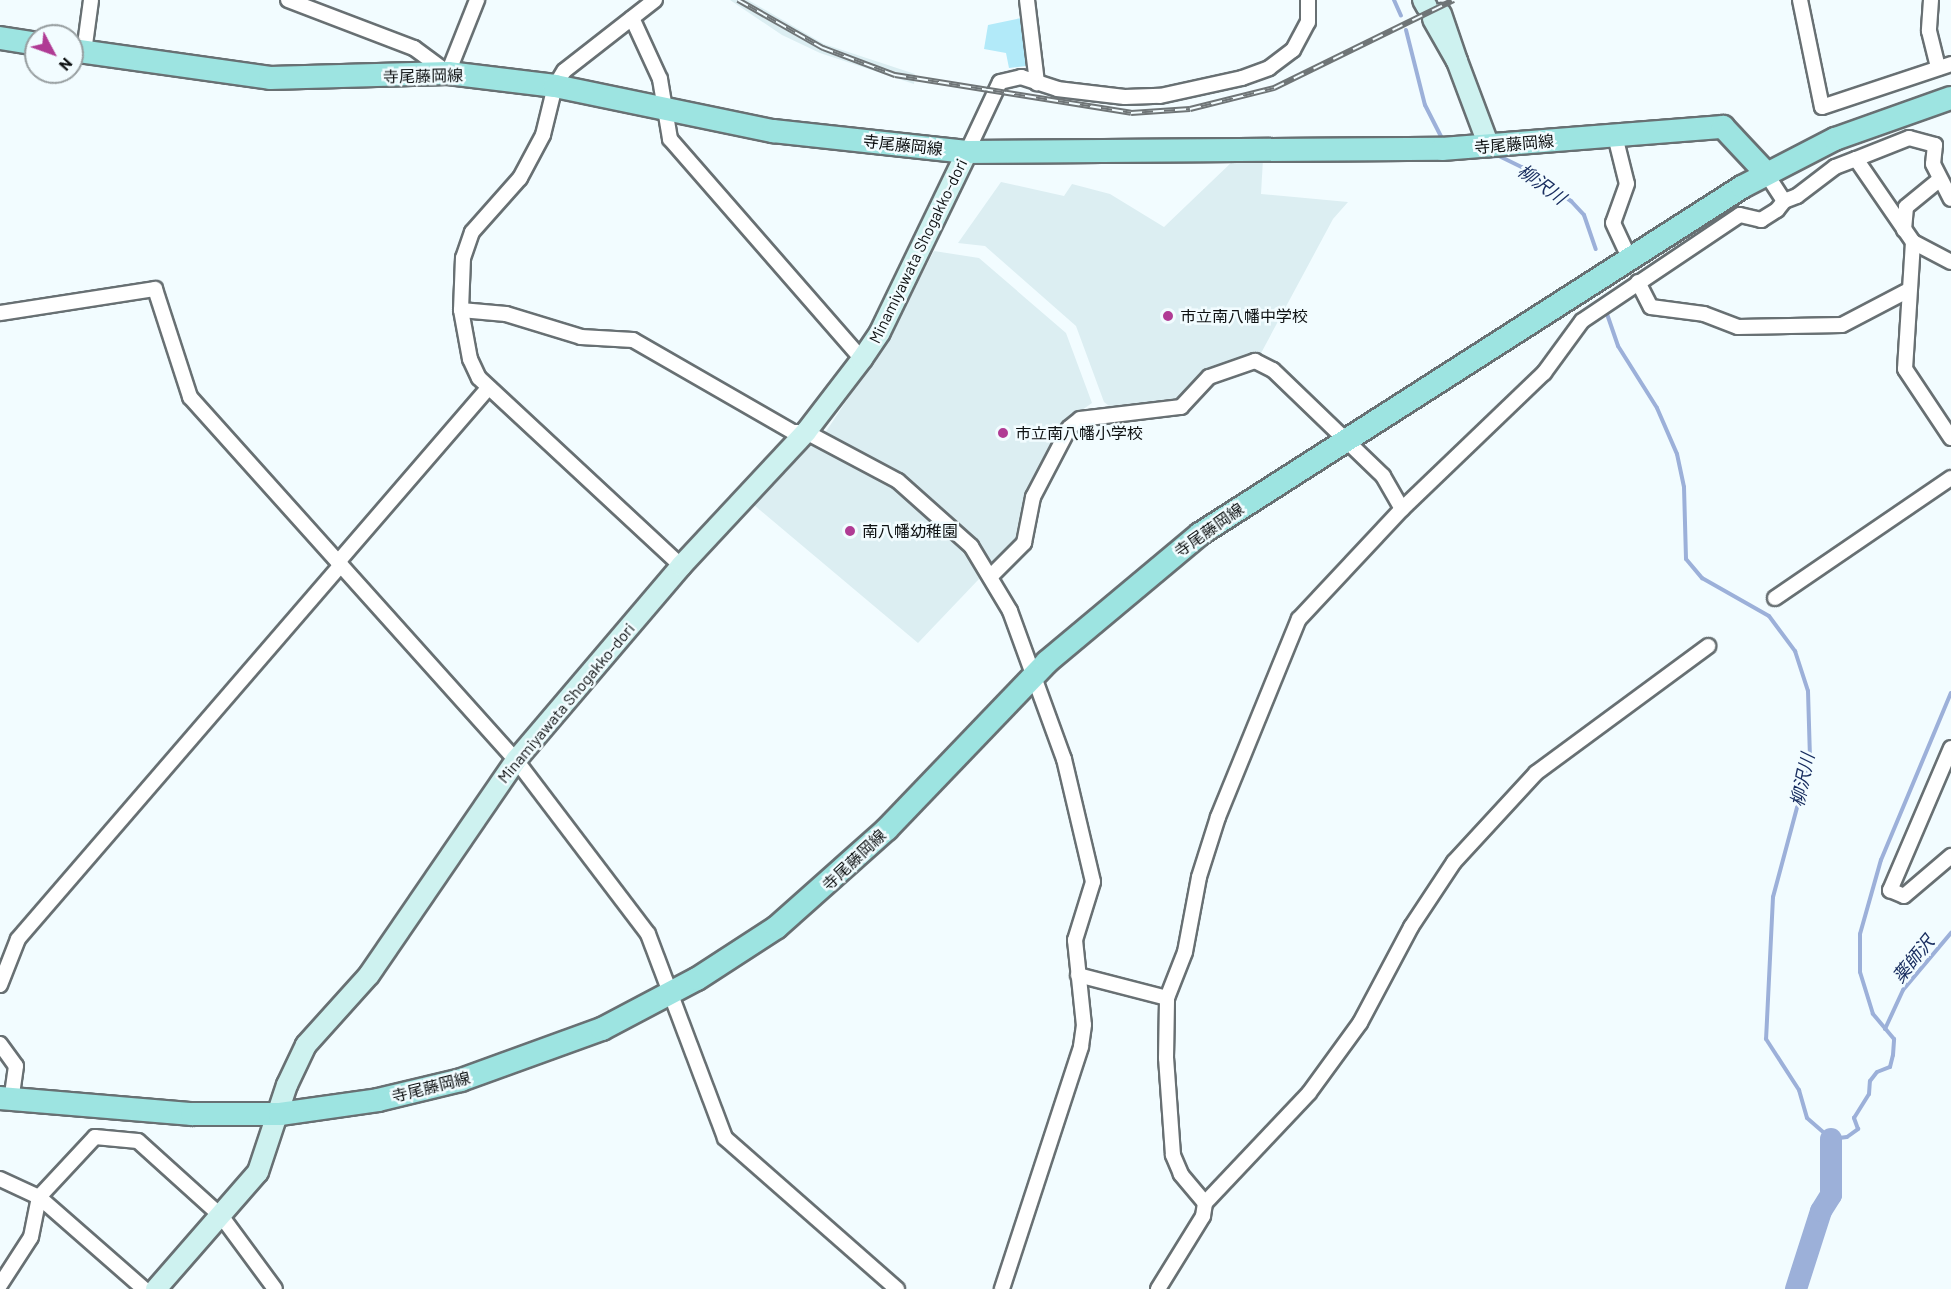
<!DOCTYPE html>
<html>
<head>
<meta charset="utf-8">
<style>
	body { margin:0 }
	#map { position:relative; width:1951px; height:1289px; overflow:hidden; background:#f2fcff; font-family:Barlow,"Noto Sans JP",sans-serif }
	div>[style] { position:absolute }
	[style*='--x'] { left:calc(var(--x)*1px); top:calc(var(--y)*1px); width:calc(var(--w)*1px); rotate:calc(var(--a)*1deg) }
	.built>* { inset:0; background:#dceef2 }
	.green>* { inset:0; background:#b2eaf9 }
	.stream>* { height:4px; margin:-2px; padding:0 2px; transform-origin:2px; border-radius:2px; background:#9cb0d9 }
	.river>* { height:22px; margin:-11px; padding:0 11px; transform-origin:11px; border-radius:11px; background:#9cb0d9 }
	.roads { filter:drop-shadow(2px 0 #687073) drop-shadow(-2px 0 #687073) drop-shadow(0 2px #687073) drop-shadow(0 -2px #687073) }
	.street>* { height:14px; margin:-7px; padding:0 7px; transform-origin:7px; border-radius:7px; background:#fff }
	.secondary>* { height:20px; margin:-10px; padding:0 10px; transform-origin:10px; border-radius:10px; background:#cef2f0 }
	.primary>* { height:22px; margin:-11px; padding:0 11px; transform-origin:11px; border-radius:11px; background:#9de4e1 }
	.rail>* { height:6px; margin-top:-3px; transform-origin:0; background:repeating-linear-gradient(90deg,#f2fcff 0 11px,#6f7577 0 22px); box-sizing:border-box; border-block:2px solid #6f7577 }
	.dots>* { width:16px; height:16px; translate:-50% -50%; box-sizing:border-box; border:3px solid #f2fcff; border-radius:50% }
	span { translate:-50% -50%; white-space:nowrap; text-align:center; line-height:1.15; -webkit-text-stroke:5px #f2fcff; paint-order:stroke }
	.street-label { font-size:16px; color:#0e1112 }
	.poi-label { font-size:16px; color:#0e1112 }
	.left { translate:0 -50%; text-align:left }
	.water-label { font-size:18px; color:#192e60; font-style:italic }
	.north { position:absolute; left:24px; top:24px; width:60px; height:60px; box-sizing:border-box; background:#f2fcff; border:2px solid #979ea0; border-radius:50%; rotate:131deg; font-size:16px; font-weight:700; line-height:24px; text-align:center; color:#0e1112 }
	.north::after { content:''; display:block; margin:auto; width:21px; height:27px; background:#b03b94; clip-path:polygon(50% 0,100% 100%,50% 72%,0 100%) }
</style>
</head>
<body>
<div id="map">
	<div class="built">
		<div style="clip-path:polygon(730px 0,748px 0,824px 44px,915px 74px,914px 84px,820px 53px,782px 35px)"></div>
		<div style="clip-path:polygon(1263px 159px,1261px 194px,1348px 202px,1333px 219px,1260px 355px,1247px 354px,1205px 370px,1177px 399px,1113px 409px,1104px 402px,1076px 326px,985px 246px,958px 243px,1001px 182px,1064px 196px,1072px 184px,1110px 194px,1164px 227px,1234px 160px)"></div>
		<div style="clip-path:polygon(934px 251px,979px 258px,1066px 333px,1092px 403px,1065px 422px,1026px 498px,1024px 531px,993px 567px,972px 538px,918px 487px,825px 433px,894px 329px)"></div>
		<div style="clip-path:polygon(810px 446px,821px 447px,912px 498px,967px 550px,981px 571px,979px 579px,918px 643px,754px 505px)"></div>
	</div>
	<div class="green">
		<div style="clip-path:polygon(1021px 18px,1030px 52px,1026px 66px,1009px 68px,1006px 53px,984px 49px,988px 25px)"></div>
	</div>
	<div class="stream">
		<div style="--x:1394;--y:0;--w:17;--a:66"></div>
		<div style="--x:1406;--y:30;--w:77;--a:75.8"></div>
		<div style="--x:1425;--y:105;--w:39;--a:63"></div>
		<div style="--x:1483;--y:157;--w:16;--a:-4"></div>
		<div style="--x:1499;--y:156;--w:25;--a:26"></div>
		<div style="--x:1522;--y:167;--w:60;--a:34.8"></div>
		<div style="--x:1571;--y:201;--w:19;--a:47"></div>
		<div style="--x:1584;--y:215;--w:36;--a:71"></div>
		<div style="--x:1606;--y:311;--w:37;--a:71"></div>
		<div style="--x:1618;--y:346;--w:73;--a:57.8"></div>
		<div style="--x:1657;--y:408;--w:50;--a:66.5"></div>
		<div style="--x:1677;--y:454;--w:34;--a:78"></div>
		<div style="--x:1684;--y:487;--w:72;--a:88.4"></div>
		<div style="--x:1686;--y:559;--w:25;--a:50"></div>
		<div style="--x:1702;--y:578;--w:77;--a:29.6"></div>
		<div style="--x:1769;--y:616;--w:44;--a:53.4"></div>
		<div style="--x:1795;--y:651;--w:42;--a:72"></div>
		<div style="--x:1808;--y:691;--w:68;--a:88.3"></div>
		<div style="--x:1810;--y:759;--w:143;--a:105"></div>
		<div style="--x:1773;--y:897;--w:142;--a:92.8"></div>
		<div style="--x:1766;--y:1039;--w:61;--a:57.1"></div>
		<div style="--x:1799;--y:1090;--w:29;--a:74"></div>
		<div style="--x:1807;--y:1118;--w:32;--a:41"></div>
		<div style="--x:1831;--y:1139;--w:16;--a:-7"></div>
		<div style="--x:1847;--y:1137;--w:14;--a:-36"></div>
		<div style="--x:1858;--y:1129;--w:12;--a:-110"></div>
		<div style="--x:1854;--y:1118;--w:28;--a:-58"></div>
		<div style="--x:1869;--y:1094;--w:13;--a:-86"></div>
		<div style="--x:1870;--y:1081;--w:11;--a:-52"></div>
		<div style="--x:1877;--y:1072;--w:14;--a:-21"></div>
		<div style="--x:1890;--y:1067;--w:12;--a:-76"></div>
		<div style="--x:1893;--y:1055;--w:16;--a:-86"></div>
		<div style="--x:1894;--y:1039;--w:33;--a:-130"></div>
		<div style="--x:1873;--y:1014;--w:44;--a:-107.2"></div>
		<div style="--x:1860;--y:972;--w:38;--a:-90"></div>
		<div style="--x:1860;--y:934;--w:77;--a:-74.2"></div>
		<div style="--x:1881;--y:860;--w:181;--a:-67.3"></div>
		<div style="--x:1885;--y:1029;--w:43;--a:-65.2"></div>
		<div style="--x:1903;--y:990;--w:75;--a:-49.9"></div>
	</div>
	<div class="river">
		<div style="--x:1796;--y:1289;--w:82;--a:-72.2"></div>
		<div style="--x:1821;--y:1211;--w:19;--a:-58"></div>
		<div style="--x:1831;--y:1195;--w:56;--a:-90"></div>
	</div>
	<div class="roads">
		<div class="street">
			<div style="--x:288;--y:0;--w:135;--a:20.9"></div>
			<div style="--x:414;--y:48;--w:42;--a:36.3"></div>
			<div style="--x:655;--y:0;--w:115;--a:142"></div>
			<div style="--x:564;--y:71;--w:17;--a:121"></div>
			<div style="--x:555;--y:86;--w:50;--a:103.8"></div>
			<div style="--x:543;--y:135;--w:49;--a:118.1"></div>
			<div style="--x:520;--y:178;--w:72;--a:131.6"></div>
			<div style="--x:472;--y:232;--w:28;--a:109"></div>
			<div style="--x:463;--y:258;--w:52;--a:92.2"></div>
			<div style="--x:461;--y:310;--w:50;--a:79.6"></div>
			<div style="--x:470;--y:359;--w:21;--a:65"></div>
			<div style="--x:479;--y:378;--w:276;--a:42.9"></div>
			<div style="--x:1027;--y:0;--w:84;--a:83.1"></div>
			<div style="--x:1800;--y:0;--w:109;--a:78.4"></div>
			<div style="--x:1822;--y:107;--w:136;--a:-18.4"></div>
			<div style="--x:1931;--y:0;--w:31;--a:94"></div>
			<div style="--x:1929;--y:31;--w:38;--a:76"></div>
			<div style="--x:632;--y:18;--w:67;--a:65.3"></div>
			<div style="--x:660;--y:79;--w:61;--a:80.5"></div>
			<div style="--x:670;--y:139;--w:292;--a:48.9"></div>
			<div style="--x:84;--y:52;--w:52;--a:-82.3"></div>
			<div style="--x:448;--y:73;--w:79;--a:-68.3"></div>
			<div style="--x:1615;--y:136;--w:49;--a:76"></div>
			<div style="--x:1627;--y:184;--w:41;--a:109.7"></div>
			<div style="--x:1613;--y:223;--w:29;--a:65"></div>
			<div style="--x:967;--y:152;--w:77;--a:-64.8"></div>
			<div style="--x:1000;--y:82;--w:22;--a:-13"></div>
			<div style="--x:1021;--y:77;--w:38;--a:18"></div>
			<div style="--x:1057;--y:89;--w:68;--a:6.7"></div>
			<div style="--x:1125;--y:97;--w:35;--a:-2"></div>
			<div style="--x:1160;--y:96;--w:84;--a:-12.4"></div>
			<div style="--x:1242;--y:78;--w:29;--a:-20"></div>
			<div style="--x:1269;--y:68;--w:30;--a:-37"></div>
			<div style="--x:1293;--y:50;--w:32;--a:-62"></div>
			<div style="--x:1308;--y:22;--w:22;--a:-90"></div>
			<div style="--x:1856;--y:159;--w:57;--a:-21.6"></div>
			<div style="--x:1909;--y:138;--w:27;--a:15"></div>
			<div style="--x:1935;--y:145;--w:19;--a:96"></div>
			<div style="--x:1933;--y:164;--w:39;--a:63"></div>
			<div style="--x:1784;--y:201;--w:14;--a:-21"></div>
			<div style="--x:1797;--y:196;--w:48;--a:-37.3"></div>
			<div style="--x:1835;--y:167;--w:22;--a:-21"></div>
			<div style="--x:1856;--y:159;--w:101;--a:55.5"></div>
			<div style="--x:1913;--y:242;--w:43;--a:27.8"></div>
			<div style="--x:1904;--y:230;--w:23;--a:-85"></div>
			<div style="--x:1906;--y:207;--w:43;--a:-39.3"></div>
			<div style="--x:1913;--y:242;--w:127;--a:93.6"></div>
			<div style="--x:1905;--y:369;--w:83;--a:56.3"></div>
			<div style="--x:1638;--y:282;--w:28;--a:63"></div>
			<div style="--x:1651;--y:307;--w:53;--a:7.5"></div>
			<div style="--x:1704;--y:314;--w:36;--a:21"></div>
			<div style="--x:1738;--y:327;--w:104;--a:-1.1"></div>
			<div style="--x:1842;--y:325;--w:76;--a:-27.6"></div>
			<div style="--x:461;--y:310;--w:45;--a:5.1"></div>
			<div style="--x:506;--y:314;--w:78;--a:17"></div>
			<div style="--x:581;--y:337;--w:52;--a:3.3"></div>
			<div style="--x:633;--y:340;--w:185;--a:29.9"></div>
			<div style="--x:793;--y:432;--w:13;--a:0"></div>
			<div style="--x:806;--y:432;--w:104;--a:28"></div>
			<div style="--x:898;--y:481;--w:98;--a:41.7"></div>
			<div style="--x:971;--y:546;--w:76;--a:59"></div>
			<div style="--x:1010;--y:611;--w:158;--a:70"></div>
			<div style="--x:1064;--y:759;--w:126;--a:76.7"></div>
			<div style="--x:1093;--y:882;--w:61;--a:107.2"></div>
			<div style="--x:1075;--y:940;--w:85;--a:84"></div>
			<div style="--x:1084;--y:1025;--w:22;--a:98"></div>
			<div style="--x:1081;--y:1047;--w:255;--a:108.1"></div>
			<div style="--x:0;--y:313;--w:157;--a:-8.8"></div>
			<div style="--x:155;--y:289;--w:114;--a:72"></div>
			<div style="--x:190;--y:397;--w:488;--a:48.1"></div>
			<div style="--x:516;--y:760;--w:218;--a:52.8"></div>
			<div style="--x:648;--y:934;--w:218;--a:69.3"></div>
			<div style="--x:725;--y:1138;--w:229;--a:41.3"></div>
			<div style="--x:338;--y:562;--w:230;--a:-49.2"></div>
			<div style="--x:991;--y:576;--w:47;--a:-45"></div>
			<div style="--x:1024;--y:543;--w:47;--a:-78.9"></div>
			<div style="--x:1033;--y:497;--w:78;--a:-62.4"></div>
			<div style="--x:1069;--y:428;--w:14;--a:-39"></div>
			<div style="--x:1080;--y:419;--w:102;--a:-6.8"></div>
			<div style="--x:1181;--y:407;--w:41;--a:-47"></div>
			<div style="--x:1209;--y:377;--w:49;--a:-19.2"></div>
			<div style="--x:1255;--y:361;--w:20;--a:27"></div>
			<div style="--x:1273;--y:370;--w:153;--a:43.9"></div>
			<div style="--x:1383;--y:476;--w:38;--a:60"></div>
			<div style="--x:1775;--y:598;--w:213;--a:-34.3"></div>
			<div style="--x:1951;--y:748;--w:155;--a:113.2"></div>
			<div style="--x:1890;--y:890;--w:15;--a:23"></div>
			<div style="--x:1904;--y:896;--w:62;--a:-40.4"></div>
			<div style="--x:1078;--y:975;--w:92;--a:14.5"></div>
			<div style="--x:0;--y:985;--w:49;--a:-68.6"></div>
			<div style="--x:18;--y:939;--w:494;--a:-49.2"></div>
			<div style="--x:0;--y:1044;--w:27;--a:54"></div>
			<div style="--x:16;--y:1066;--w:34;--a:98"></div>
			<div style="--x:0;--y:1179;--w:43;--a:24.8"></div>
			<div style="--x:39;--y:1197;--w:140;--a:41.2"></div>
			<div style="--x:1205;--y:1203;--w:38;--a:-130"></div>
			<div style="--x:1181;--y:1174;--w:21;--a:-113"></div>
			<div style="--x:1173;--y:1155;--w:97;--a:-94.1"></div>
			<div style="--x:1166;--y:1058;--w:60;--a:-89"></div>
			<div style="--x:1167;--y:998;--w:49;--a:-68.6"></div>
			<div style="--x:1185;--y:952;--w:76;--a:-79.4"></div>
			<div style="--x:1199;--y:877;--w:63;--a:-72.4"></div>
			<div style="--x:1218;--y:817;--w:214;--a:-67.8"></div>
			<div style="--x:1299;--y:619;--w:151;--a:-46.9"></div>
			<div style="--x:1402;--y:509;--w:197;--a:-43.8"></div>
			<div style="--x:1544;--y:373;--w:64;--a:-53.8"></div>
			<div style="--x:1582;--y:321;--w:190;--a:-33.9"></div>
			<div style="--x:1740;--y:215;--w:22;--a:13"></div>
			<div style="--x:1761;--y:220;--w:19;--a:-32"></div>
			<div style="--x:1777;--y:210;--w:11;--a:-52"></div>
			<div style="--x:1784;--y:201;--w:33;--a:-123"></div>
			<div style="--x:0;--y:1285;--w:57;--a:-57.1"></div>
			<div style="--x:31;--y:1237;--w:41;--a:-78.7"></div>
			<div style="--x:39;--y:1197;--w:82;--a:-47"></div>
			<div style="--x:95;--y:1137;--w:43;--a:5.3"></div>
			<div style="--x:138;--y:1141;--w:113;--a:42.1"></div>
			<div style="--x:222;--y:1217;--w:89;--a:53.6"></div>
			<div style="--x:1158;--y:1289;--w:86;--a:-58.3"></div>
			<div style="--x:1203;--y:1216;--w:13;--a:-81"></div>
			<div style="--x:1205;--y:1203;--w:151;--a:-46.6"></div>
			<div style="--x:1309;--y:1093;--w:87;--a:-53.9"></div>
			<div style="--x:1360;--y:1023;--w:109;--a:-62"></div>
			<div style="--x:1411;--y:927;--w:78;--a:-56.5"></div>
			<div style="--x:1454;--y:862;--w:121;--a:-47.3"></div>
			<div style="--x:1536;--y:773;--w:214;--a:-36.4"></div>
		</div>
		<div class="secondary">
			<div style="--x:1423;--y:0;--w:8;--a:60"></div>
			<div style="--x:1433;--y:19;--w:48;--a:60.3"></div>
			<div style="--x:1457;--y:61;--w:50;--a:-108.8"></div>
			<div style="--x:1457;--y:61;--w:91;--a:69.4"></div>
			<div style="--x:156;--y:1289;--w:155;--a:-48.9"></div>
			<div style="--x:258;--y:1172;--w:92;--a:-71.6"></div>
			<div style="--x:287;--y:1085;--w:44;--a:-64.6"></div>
			<div style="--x:306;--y:1045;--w:94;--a:-48"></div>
			<div style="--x:369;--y:975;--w:260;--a:-55.6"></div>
			<div style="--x:516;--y:760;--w:255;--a:-49.6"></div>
			<div style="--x:681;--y:566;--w:183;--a:-47"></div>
			<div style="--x:806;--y:432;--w:92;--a:-52.5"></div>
			<div style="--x:862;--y:359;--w:32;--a:-56"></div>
			<div style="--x:880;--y:332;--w:200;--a:-64.2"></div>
		</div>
		<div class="primary">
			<div style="--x:0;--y:38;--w:36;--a:9"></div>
			<div style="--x:72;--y:50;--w:200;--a:8"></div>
			<div style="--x:270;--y:78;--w:178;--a:-1.6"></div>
			<div style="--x:448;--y:73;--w:108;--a:6.9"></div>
			<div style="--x:555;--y:86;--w:223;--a:11.7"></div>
			<div style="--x:773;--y:131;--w:195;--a:6.2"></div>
			<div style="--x:967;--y:152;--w:475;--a:-0.4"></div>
			<div style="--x:1442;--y:149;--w:282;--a:-4.5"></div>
			<div style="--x:1723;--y:127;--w:63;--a:46.9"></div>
			<div style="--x:0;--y:1098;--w:193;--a:4.8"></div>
			<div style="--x:192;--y:1114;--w:88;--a:0"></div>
			<div style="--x:280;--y:1114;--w:99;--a:-8.1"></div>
			<div style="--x:378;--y:1100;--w:85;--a:-13.5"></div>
			<div style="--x:461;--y:1080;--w:150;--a:-19.9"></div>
			<div style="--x:602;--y:1029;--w:107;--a:-27.8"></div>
			<div style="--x:697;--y:979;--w:95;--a:-33"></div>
			<div style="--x:777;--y:927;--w:147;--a:-41.7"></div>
			<div style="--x:887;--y:829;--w:231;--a:-46.2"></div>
			<div style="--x:1047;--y:662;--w:199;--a:-39.9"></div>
			<div style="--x:1200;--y:534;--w:644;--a:-32.63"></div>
			<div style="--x:1742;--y:187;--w:105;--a:-27.3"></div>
			<div style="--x:1835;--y:139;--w:123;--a:-19.5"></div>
		</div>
	</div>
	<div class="rail">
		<div style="--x:738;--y:0;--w:98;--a:29.5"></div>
		<div style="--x:823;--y:48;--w:77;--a:20.6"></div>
		<div style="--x:895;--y:75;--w:239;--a:9.1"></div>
		<div style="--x:1131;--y:113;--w:59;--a:-3.9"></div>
		<div style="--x:1190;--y:109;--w:87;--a:-14"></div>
		<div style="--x:1274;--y:88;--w:200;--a:-26.1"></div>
	</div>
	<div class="dots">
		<div style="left:1168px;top:316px;background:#b03b94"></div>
		<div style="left:1003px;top:433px;background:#b03b94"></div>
		<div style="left:850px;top:531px;background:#b03b94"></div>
	</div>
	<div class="street-label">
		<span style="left:423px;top:76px;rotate:-1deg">寺尾藤岡線</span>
		<span style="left:1514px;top:144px;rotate:-5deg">寺尾藤岡線</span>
		<span style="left:903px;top:145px;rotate:6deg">寺尾藤岡線</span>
		<span style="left:918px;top:251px;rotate:-64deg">Minamiyawata Shogakko-dori</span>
		<span style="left:1209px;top:530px;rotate:-35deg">寺尾藤岡線</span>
		<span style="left:566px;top:703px;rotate:-50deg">Minamiyawata Shogakko-dori</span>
		<span style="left:854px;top:860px;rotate:-43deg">寺尾藤岡線</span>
		<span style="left:431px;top:1087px;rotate:-14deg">寺尾藤岡線</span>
	</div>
	<div class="poi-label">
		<span class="left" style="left:1180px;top:316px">市立南八幡中学校</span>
		<span class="left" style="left:1015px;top:433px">市立南八幡小学校</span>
		<span class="left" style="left:862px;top:531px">南八幡幼稚園</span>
	</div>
	<div class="water-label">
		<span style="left:1542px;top:184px;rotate:36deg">柳沢川</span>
		<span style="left:1802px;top:780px;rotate:-78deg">柳沢川</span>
		<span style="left:1913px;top:959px;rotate:-51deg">薬師沢</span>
	</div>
	<div class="north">N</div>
</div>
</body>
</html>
